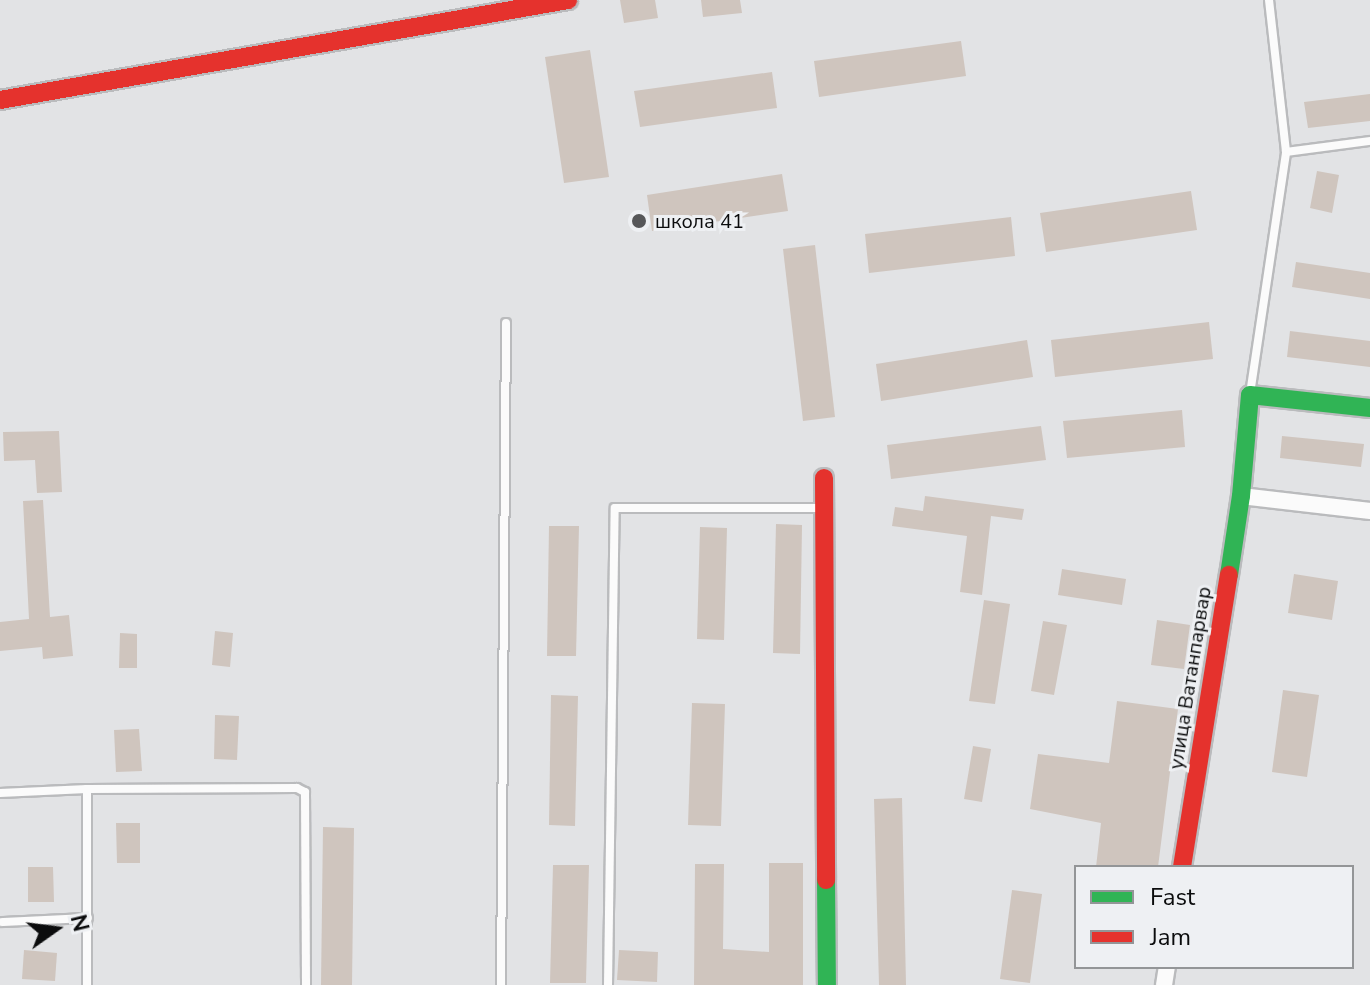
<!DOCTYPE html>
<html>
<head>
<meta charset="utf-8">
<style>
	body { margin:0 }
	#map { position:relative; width:1370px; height:985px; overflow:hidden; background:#e2e3e5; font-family:"Nunito Sans",sans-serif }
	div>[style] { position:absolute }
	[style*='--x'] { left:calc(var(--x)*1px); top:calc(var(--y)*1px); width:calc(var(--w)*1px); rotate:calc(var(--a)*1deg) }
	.building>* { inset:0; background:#cfc5be }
	.roads { filter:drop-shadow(2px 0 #babbbd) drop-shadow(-2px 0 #babbbd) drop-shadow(0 2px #babbbd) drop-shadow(0 -2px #babbbd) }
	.lane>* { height:8px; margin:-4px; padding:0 4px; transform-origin:4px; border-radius:4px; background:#fbfbfb }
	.street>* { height:16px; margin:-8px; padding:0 8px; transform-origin:8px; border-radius:8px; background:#fbfbfb }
	.fast>* { height:18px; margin:-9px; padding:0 9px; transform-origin:9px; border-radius:9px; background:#30b455 }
	.jam>* { height:18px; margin:-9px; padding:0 9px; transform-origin:9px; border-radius:9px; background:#e5322d }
	.dots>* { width:22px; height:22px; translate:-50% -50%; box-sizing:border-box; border:4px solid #eef0f3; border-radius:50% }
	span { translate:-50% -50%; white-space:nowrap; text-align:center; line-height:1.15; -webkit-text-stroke:6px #eef0f3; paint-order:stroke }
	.poi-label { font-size:20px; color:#0b0c0d }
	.left { translate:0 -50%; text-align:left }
	.street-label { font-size:20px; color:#0b0c0d }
	.legend { position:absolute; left:1074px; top:865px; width:280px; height:104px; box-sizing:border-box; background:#eef0f3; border:2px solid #939597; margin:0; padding:10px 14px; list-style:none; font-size:24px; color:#0b0c0d }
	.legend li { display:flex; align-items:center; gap:16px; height:40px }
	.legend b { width:40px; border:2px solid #939597 }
	.north { position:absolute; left:16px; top:889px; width:80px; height:80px; -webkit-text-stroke:6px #eef0f3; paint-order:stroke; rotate:76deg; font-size:22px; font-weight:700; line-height:32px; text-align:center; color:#0b0c0d }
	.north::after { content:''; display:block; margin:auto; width:28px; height:36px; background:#0b0c0d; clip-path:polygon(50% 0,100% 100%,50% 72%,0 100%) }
</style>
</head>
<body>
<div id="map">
	<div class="building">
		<div style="clip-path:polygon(620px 0,655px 0,658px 18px,624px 23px)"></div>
		<div style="clip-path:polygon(701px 0,740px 0,742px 13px,703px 17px)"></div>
		<div style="clip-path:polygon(961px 41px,966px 76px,819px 97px,814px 61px)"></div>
		<div style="clip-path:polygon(590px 50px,609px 177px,564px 183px,545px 57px)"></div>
		<div style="clip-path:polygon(772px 72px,777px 108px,640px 127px,634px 91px)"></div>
		<div style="clip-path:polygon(1370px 94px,1370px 121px,1308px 128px,1304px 102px)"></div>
		<div style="clip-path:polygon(1317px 171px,1339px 175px,1332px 213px,1310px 208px)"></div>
		<div style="clip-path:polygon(782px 174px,788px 211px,652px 231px,647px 195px)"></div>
		<div style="clip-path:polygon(1191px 191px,1197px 230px,1046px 252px,1040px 213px)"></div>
		<div style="clip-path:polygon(1011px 217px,1015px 256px,869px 273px,865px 234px)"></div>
		<div style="clip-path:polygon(815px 245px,835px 417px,803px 421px,783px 249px)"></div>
		<div style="clip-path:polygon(1296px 262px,1370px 273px,1370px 299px,1292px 287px)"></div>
		<div style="clip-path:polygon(1209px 322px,1213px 359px,1055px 377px,1051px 340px)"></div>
		<div style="clip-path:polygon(1290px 331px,1370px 341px,1370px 367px,1287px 357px)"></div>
		<div style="clip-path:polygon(1027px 340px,1033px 377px,881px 401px,876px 364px)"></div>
		<div style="clip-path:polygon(1182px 410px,1185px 447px,1067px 458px,1063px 421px)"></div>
		<div style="clip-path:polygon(1041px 426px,1046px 460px,891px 479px,887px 445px)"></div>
		<div style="clip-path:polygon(59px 431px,62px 492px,37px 493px,35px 460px,4px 461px,3px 432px)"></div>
		<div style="clip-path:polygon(1282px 436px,1364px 444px,1361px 467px,1280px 458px)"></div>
		<div style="clip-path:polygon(925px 496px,1024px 509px,1022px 520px,991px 516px,982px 595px,960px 592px,967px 536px,892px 526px,895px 507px,923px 511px)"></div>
		<div style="clip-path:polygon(43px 500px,50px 617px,69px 615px,73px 656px,43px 659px,42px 647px,0 651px,0 622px,29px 619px,23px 501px)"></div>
		<div style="clip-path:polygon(776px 524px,802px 525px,800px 654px,773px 653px)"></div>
		<div style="clip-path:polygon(549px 526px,579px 526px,576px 656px,547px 656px)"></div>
		<div style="clip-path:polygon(700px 527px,727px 528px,724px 640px,697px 639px)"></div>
		<div style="clip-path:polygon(1062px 569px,1126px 579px,1122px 605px,1058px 595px)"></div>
		<div style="clip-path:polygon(1294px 574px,1338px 581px,1332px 620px,1288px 613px)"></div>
		<div style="clip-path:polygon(984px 600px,1010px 604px,995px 704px,969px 701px)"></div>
		<div style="clip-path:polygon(1157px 620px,1190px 625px,1184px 669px,1151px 665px)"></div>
		<div style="clip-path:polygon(1043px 621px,1067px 625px,1054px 695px,1031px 691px)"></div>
		<div style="clip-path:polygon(215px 631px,233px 633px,230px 667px,212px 665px)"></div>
		<div style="clip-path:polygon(120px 633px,137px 634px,137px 668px,119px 668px)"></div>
		<div style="clip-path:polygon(1283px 690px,1319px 695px,1307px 777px,1272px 772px)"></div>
		<div style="clip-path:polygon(551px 695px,578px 696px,575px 826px,549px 825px)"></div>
		<div style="clip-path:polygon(1117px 701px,1178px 709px,1158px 867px,1096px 867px,1101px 823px,1030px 809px,1038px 754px,1109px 763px)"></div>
		<div style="clip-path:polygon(692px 703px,725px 704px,721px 826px,688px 825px)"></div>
		<div style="clip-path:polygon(215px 715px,239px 716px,237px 760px,214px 759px)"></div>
		<div style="clip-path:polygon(139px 729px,142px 771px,116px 772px,114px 730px)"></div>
		<div style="clip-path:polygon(973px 746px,991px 749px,982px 802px,964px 799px)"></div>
		<div style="clip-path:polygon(902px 798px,906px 985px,879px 985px,874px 799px)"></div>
		<div style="clip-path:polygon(116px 823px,140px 823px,140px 863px,117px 863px)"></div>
		<div style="clip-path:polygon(323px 827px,354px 828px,352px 985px,321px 985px)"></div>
		<div style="clip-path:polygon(769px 863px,803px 863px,803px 985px,694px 985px,695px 864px,724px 864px,723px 949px,769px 952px)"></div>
		<div style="clip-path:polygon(553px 865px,589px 865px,586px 983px,550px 983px)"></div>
		<div style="clip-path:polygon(28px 867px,53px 867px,54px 902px,28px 902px)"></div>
		<div style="clip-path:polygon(1012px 890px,1042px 894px,1030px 983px,1000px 979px)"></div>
		<div style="clip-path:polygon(24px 950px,57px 953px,55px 981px,22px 979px)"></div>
		<div style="clip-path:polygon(619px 950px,658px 952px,657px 982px,617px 980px)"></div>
	</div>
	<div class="roads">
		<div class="lane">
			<div style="--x:1269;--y:0;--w:153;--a:83.6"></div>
			<div style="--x:1250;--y:394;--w:245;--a:-81.5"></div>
			<div style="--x:1286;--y:152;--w:85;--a:-7.5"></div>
			<div style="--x:87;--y:789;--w:210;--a:-0.3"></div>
			<div style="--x:297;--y:788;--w:9;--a:27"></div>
			<div style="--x:305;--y:792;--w:193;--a:89.7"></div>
			<div style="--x:0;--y:793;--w:87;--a:-2.6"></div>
			<div style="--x:87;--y:789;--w:196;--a:90"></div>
			<div style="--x:2;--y:922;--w:86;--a:-2.7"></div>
			<div style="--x:501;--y:985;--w:662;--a:-89.57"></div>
			<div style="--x:608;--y:985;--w:477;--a:-89.2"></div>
			<div style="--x:615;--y:508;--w:206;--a:0"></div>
		</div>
		<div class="street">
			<div style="--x:1241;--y:496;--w:130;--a:6.6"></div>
			<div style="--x:1164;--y:985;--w:18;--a:-81"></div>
		</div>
		<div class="fast">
			<div style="--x:1229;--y:575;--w:80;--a:-81.4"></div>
			<div style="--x:1241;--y:496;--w:101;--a:-84.9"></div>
			<div style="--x:1250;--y:395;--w:121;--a:6.2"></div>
			<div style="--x:826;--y:880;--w:105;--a:89.5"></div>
		</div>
		<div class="jam">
			<div style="--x:0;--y:100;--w:577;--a:-9.98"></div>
			<div style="--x:824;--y:478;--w:402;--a:89.7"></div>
			<div style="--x:1182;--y:867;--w:296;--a:-80.9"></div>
		</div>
	</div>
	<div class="dots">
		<div style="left:639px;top:221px;background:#565759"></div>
	</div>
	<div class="poi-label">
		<span class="left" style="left:655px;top:221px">школа 41</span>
	</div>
	<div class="street-label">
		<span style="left:1190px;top:678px;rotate:-81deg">улица Ватанпарвар</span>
	</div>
	<ul class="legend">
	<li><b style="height:10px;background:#30b455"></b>Fast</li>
	<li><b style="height:10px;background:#e5322d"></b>Jam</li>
	</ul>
	<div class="north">N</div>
</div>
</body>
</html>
